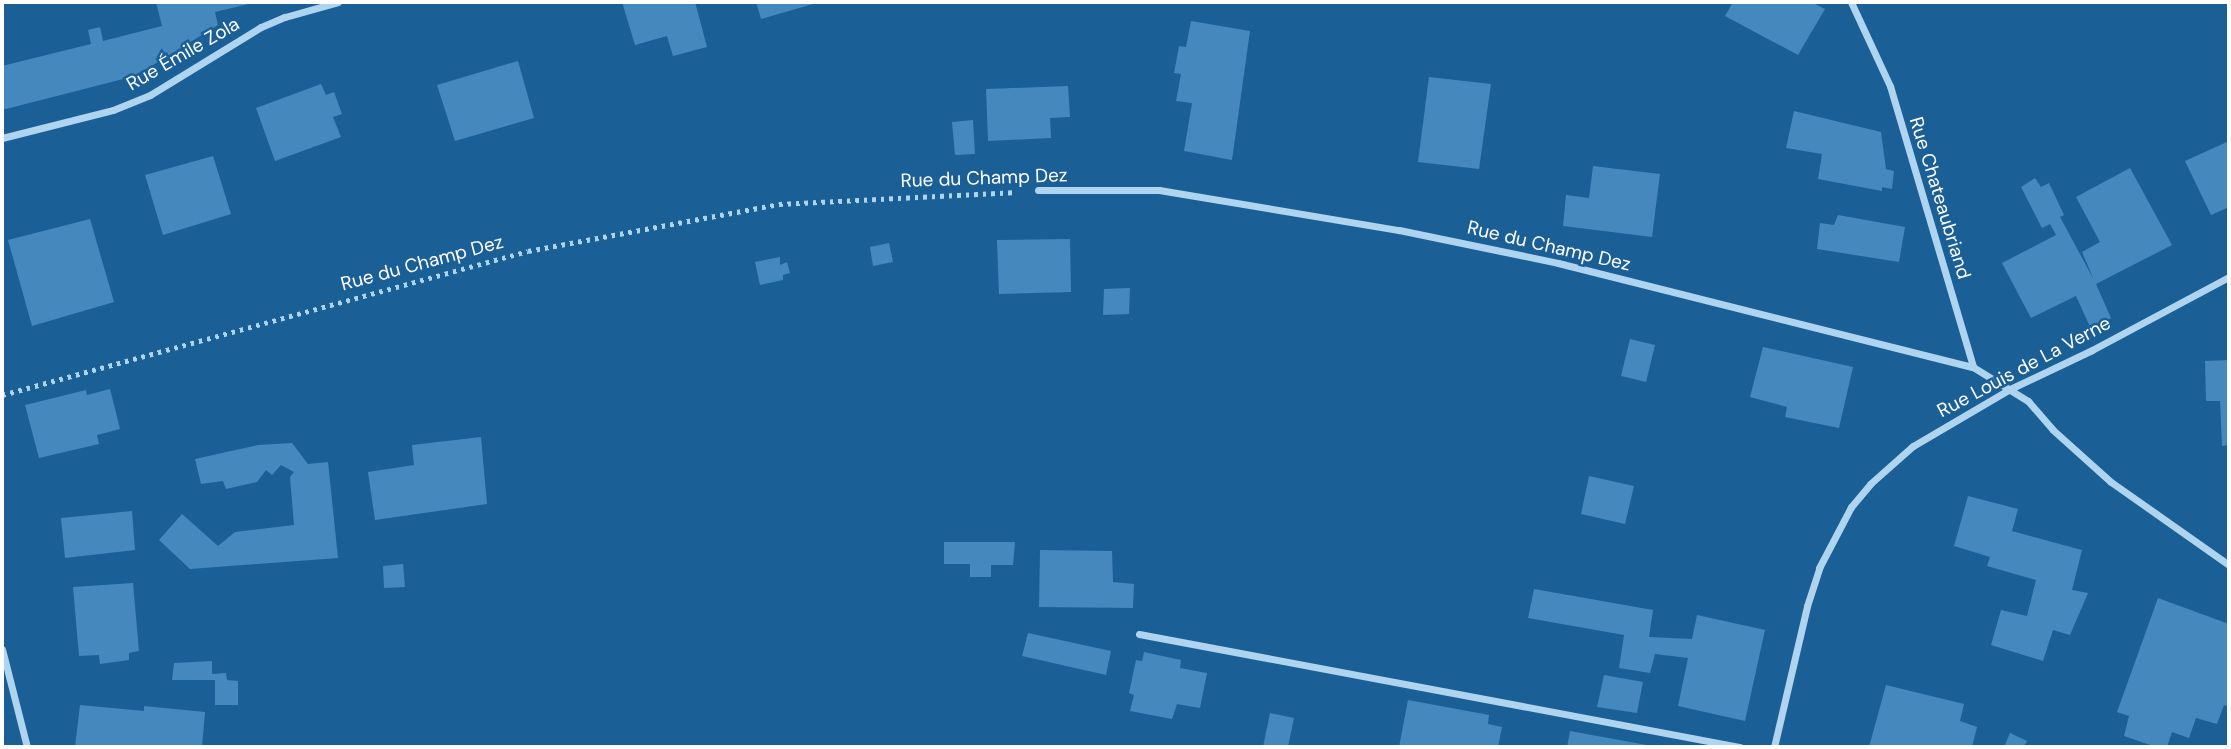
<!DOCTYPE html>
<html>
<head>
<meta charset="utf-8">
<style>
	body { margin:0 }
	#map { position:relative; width:2231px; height:749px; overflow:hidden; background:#1b5f97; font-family:"DM Sans",sans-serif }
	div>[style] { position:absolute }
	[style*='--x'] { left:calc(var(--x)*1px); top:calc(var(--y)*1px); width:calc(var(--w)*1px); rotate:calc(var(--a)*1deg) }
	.building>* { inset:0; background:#4488be }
	.path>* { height:4.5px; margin-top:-2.25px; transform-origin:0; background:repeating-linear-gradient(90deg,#afd4f0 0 3.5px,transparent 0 8.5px) }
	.minor>* { height:7px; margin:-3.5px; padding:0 3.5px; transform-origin:3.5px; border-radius:3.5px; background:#afd4f0 }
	span { translate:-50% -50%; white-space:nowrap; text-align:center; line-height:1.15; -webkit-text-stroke:5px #1b5f97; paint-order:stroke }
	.street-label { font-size:19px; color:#fff }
	.frame { position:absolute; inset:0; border:4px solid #fff; pointer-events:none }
</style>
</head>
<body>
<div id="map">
	<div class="building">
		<div style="clip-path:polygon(156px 2px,253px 3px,215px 12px,218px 25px,135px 76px,2px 110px,2px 66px,91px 44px,88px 30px,100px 27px,103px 41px,162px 26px)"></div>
		<div style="clip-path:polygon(622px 2px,695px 2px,707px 47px,673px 56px,667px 36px,635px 45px)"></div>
		<div style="clip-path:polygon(756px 2px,812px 2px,813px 4px,761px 19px)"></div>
		<div style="clip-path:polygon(1733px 2px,1811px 2px,1825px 9px,1798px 55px,1725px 16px)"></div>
		<div style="clip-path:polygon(1191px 21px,1250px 31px,1232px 160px,1184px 151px,1192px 103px,1176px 101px,1181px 74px,1174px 73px,1179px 46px,1186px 47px)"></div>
		<div style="clip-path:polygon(518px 61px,534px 118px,455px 141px,437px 85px)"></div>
		<div style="clip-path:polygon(1429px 77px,1491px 84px,1479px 169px,1418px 162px)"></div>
		<div style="clip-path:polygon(321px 84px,326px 95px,334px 92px,342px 114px,333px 117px,341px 137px,275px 161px,256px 108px)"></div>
		<div style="clip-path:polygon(1068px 86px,1070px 117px,1050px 118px,1051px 138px,988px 141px,986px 89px)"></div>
		<div style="clip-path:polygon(1794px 111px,1881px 132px,1886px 169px,1894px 171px,1892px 189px,1882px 187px,1882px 191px,1818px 179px,1822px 154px,1786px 148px)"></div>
		<div style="clip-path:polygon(973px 120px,975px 154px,955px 155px,952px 122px)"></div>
		<div style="clip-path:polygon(2229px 141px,2229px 207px,2211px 215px,2185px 161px)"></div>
		<div style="clip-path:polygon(213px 156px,231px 214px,163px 235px,145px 175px)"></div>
		<div style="clip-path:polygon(1593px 166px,1660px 174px,1652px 237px,1563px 226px,1566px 195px,1589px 198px)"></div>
		<div style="clip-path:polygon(2130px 168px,2172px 245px,2096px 284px,2111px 318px,2091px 329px,2076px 296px,2031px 318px,2002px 263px,2056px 235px,2050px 224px,2042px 228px,2021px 187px,2035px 178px,2041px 187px,2049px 183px,2064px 215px,2060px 217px,2094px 280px,2082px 252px,2100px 242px,2076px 197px)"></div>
		<div style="clip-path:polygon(1838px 215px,1905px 227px,1899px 262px,1817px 249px,1820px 223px,1834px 225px)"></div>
		<div style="clip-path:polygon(90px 219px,114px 302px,32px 326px,8px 240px)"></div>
		<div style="clip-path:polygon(1070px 239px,1071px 292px,999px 294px,997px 240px)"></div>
		<div style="clip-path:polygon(889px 243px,893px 262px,873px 266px,870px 247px)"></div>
		<div style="clip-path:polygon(780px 257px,780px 265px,787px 262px,790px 273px,783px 275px,783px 280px,760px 285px,755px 262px)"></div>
		<div style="clip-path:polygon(1130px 288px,1129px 314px,1103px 315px,1104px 289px)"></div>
		<div style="clip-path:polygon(1630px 339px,1655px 345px,1646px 382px,1621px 376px)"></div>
		<div style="clip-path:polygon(1763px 347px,1853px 367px,1839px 428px,1785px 417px,1787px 407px,1750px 397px)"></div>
		<div style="clip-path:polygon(2229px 360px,2229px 445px,2222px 446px,2220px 401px,2206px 401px,2205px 361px)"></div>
		<div style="clip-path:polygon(110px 389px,120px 429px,97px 435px,99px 444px,39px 458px,25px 405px,86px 390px,87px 395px)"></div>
		<div style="clip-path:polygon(481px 437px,487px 504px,375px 520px,368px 472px,414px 465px,412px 445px)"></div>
		<div style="clip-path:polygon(292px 443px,308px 464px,328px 462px,338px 558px,190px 569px,159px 540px,182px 514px,218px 546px,235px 532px,294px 525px,290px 477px,294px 472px,281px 465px,272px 475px,266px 470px,257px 482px,226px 489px,223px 481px,201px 484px,195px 459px,258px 445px)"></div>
		<div style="clip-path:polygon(1589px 476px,1634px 486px,1625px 524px,1581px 514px)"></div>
		<div style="clip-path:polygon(1968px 496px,2018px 509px,2012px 531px,2082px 550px,2072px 590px,2088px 593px,2070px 635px,2053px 630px,2043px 661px,1991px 645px,2001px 610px,2027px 616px,2036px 580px,1987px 566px,1990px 557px,1954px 546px)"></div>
		<div style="clip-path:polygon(132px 511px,135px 550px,65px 558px,61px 518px)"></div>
		<div style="clip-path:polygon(944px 542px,1015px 542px,1013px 565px,991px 565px,991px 577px,970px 577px,970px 564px,944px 564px)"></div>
		<div style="clip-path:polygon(1040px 550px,1112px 551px,1113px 582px,1134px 584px,1133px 608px,1039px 607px)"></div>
		<div style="clip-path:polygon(403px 564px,405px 587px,384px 588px,383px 566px)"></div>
		<div style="clip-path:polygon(133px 583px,139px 651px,129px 653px,129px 660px,100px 664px,99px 655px,79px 656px,73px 587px)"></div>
		<div style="clip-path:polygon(1534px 589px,1653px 610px,1649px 637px,1692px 639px,1697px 615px,1765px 630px,1745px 721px,1678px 706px,1688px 658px,1655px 654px,1650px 673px,1619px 668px,1624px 635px,1528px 618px)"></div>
		<div style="clip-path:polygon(2158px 598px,2229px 624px,2229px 707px,2224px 705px,2217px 724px,2196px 718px,2189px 738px,2172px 732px,2167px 747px,2156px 747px,2124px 736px,2129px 716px,2117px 712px)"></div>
		<div style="clip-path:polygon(1028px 633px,1111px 651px,1106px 675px,1022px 656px)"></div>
		<div style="clip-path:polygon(1144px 652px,1181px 660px,1180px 668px,1207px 673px,1200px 708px,1177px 704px,1172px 719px,1130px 711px,1134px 695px,1129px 693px,1136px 660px,1142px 661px)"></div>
		<div style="clip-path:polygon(212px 661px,212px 674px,226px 673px,227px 680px,238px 681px,238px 705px,215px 705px,215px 680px,172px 680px,174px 663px)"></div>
		<div style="clip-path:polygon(1604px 675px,1643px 682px,1637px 713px,1597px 707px)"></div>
		<div style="clip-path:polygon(1886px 685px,1964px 704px,1960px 721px,1977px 727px,1972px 747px,1869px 747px)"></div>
		<div style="clip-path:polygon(1408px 700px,1489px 715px,1488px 724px,1502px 727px,1498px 747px,1399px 747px)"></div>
		<div style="clip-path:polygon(80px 705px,144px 711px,144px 706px,205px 712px,202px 747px,75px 747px)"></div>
		<div style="clip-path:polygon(1270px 713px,1294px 718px,1288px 747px,1263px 747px)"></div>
		<div style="clip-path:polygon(1570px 731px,1652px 746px,1652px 747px,1567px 747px)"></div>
		<div style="clip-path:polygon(2010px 733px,2027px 741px,2024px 747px,2004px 747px)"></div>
	</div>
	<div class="path">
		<div style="--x:2;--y:395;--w:545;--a:-15.31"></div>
		<div style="--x:528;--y:251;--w:255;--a:-10.6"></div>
		<div style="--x:779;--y:204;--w:234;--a:-2.9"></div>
	</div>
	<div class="minor">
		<div style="--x:1851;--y:2;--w:93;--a:65.1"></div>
		<div style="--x:1890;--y:86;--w:293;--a:73.5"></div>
		<div style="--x:1973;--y:367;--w:65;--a:31.7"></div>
		<div style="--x:2028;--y:401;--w:38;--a:49"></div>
		<div style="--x:2053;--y:430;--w:78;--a:41.9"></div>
		<div style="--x:2111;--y:482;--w:144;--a:35.1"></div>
		<div style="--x:2;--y:138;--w:114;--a:-14.2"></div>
		<div style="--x:113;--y:110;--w:40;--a:-22"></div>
		<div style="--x:150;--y:95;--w:130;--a:-31.5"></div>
		<div style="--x:261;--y:27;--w:26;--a:-23"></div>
		<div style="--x:285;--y:17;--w:55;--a:-15.8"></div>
		<div style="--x:1038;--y:190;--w:121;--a:0"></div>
		<div style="--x:1159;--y:190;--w:243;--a:9.5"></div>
		<div style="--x:1399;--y:230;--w:162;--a:11.7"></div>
		<div style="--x:1558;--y:263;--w:428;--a:14.1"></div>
		<div style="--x:1139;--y:634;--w:612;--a:10.65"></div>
		<div style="--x:2;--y:649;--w:101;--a:75.7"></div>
		<div style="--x:1774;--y:747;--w:145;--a:-76.8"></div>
		<div style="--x:1807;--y:606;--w:40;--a:-72"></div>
		<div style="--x:1819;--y:568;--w:69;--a:-62.3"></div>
		<div style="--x:1851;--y:507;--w:30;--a:-50"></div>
		<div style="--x:1870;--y:484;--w:57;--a:-41.5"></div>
		<div style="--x:1913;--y:446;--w:113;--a:-30.4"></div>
		<div style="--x:2010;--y:389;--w:91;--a:-25.4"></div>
		<div style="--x:2092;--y:350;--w:155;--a:-28.1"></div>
	</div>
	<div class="street-label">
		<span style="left:183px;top:54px;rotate:-30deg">Rue Émile Zola</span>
		<span style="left:984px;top:178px;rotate:-2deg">Rue du Champ Dez</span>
		<span style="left:1940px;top:198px;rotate:73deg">Rue Chateaubriand</span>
		<span style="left:1549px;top:246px;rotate:13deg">Rue du Champ Dez</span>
		<span style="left:422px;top:263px;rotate:-15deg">Rue du Champ Dez</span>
		<span style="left:2024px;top:367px;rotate:-28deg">Rue Louis de La Verne</span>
	</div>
	<div class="frame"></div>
</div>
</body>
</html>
